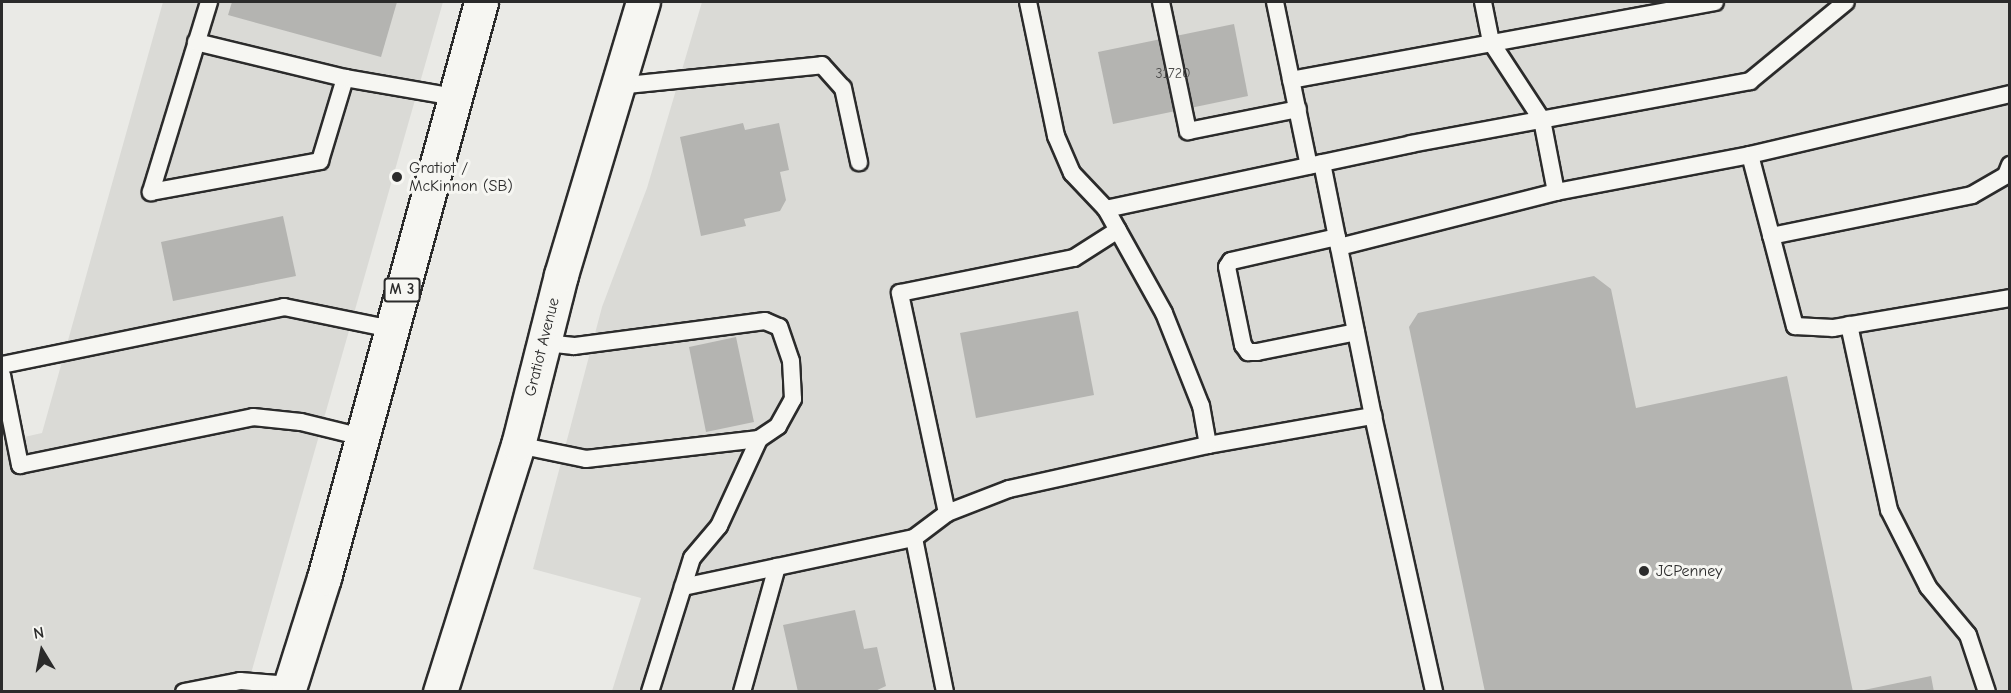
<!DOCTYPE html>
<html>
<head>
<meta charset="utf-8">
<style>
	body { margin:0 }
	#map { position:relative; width:2011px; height:693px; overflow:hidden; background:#eaeae6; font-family:"Comic Neue",sans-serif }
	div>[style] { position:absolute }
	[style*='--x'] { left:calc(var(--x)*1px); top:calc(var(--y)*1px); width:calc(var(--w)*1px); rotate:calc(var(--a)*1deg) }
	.built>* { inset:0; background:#dadad6 }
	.building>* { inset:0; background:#b4b4b1 }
	.roads { filter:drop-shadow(2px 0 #2b2b2b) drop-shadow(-2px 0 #2b2b2b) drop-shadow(0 2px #2b2b2b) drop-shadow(0 -2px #2b2b2b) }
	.service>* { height:16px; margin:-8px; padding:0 8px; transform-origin:8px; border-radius:8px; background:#f6f6f2 }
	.primary>* { height:33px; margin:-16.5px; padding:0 16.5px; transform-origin:16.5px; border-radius:16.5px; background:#f6f6f2 }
	.dots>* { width:16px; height:16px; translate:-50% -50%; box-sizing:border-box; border:3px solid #f6f6f2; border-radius:50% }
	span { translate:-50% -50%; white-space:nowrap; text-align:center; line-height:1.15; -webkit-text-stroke:6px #f6f6f2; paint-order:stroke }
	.number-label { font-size:14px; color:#4d4d4c }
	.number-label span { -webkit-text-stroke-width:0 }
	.shield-label span { padding:2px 4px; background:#f6f6f2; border:2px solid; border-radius:4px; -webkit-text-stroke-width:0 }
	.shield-label { font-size:15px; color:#2b2b2b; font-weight:700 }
	.poi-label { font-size:16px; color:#2b2b2b }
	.left { translate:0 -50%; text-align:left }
	.street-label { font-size:16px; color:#2b2b2b }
	.frame { position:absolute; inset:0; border:3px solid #2b2b2b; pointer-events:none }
	.north { position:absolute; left:12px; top:621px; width:60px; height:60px; -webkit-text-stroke:4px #f6f6f2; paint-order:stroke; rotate:350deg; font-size:16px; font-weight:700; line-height:24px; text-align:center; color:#2b2b2b }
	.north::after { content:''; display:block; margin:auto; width:21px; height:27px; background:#2b2b2b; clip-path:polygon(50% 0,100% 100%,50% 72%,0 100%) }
</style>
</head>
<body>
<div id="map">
	<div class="built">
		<div style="clip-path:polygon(163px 2px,443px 2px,246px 691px,2px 691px,2px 442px,42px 433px)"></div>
		<div style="clip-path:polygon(702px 2px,2009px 2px,2009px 691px,612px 691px,641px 598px,533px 569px,602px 307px,647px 188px)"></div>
	</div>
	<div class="building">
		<div style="clip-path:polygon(232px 2px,397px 2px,381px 57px,228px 15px)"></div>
		<div style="clip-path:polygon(1234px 24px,1248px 96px,1113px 124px,1098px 52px)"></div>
		<div style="clip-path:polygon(743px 123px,745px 130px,779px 123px,789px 170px,780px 172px,786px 200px,780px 211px,744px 219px,746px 226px,701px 236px,680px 137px)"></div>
		<div style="clip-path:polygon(283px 216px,296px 276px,173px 301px,161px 242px)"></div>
		<div style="clip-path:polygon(1594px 276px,1611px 289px,1636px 408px,1787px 376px,1853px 692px,1485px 692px,1409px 327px,1418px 313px)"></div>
		<div style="clip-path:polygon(1078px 311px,1094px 395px,976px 418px,960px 333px)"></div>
		<div style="clip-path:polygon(736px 337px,754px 422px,706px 432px,689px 347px)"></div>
		<div style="clip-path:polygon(855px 610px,864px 649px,877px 647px,886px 686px,873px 692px,798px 692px,783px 625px)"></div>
		<div style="clip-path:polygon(1931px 676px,1934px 692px,1864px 692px,1864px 690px)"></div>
	</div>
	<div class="roads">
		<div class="service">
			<div style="--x:209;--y:2;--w:199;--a:107"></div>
			<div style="--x:151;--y:192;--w:172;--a:-10.4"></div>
			<div style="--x:320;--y:161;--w:87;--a:-73.2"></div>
			<div style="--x:345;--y:78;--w:112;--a:9.8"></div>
			<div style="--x:1028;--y:2;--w:137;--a:78.2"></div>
			<div style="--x:1056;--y:136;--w:40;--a:66.6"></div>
			<div style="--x:1072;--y:173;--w:50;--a:46.6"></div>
			<div style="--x:1106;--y:209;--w:312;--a:-12"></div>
			<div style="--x:1411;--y:144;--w:345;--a:-10.5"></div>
			<div style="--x:1750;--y:81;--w:124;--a:-39.5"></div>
			<div style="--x:1161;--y:2;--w:132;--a:78.2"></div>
			<div style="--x:1188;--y:131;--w:112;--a:-11.3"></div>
			<div style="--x:1275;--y:2;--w:167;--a:78.3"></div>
			<div style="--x:196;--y:42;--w:153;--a:13.6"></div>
			<div style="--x:1291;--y:80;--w:431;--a:-10.4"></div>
			<div style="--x:617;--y:86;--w:206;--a:-5.8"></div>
			<div style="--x:822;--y:65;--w:31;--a:48"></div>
			<div style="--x:843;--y:88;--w:76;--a:77.8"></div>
			<div style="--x:1750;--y:155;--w:267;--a:-13.2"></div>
			<div style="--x:1556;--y:192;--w:197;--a:-10.8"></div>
			<div style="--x:1750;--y:155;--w:177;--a:75.3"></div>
			<div style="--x:1795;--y:326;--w:38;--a:3"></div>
			<div style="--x:1833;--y:328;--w:180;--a:-9.6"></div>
			<div style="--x:1771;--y:236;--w:205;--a:-11.5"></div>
			<div style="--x:1972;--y:195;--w:39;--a:-30"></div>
			<div style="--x:2006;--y:175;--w:11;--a:-68"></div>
			<div style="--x:1337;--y:237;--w:109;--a:167.2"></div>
			<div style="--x:1231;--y:261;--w:7;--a:124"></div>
			<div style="--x:1227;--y:267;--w:80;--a:78.4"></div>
			<div style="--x:1243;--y:345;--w:9;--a:54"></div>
			<div style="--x:1248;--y:352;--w:9;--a:0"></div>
			<div style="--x:1257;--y:352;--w:101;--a:-11.4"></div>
			<div style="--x:1339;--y:247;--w:224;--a:-14.2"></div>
			<div style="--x:1556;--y:192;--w:73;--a:-101"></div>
			<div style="--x:1542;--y:120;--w:93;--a:-123.2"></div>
			<div style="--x:1491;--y:42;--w:41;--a:-101.3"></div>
			<div style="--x:1849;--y:325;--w:189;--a:77.8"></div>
			<div style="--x:1889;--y:510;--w:86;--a:63.1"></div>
			<div style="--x:1928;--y:587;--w:62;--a:50.2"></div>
			<div style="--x:1968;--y:635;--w:60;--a:71.6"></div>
			<div style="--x:2;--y:365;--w:288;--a:-11.6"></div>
			<div style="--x:284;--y:307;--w:109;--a:11.6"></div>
			<div style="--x:2;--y:375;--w:92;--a:78.7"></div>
			<div style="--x:20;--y:465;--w:238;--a:-11.6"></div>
			<div style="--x:253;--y:417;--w:48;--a:5.9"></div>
			<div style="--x:301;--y:422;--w:63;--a:13.8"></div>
			<div style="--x:1373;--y:416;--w:283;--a:77.5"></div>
			<div style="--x:518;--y:445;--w:69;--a:11.6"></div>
			<div style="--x:586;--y:459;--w:174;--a:-6.6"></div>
			<div style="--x:759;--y:439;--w:23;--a:-34"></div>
			<div style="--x:778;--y:426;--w:31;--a:-61"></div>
			<div style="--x:793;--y:399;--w:38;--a:-93"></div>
			<div style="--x:791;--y:361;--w:36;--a:-109"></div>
			<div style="--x:779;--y:327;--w:15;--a:-157"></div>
			<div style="--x:765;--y:321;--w:193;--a:172.5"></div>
			<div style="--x:574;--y:346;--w:31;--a:-174"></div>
			<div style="--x:1208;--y:445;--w:168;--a:-10"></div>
			<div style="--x:1373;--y:416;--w:258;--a:-101.4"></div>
			<div style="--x:947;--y:513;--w:225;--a:-102.1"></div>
			<div style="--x:900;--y:293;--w:177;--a:-11.4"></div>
			<div style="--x:1074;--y:258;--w:52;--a:-32.5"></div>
			<div style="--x:683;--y:587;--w:236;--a:-12"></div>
			<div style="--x:184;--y:692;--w:57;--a:-11.1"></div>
			<div style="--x:240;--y:681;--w:50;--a:4.6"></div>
			<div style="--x:650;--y:692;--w:140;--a:-72.6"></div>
			<div style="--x:692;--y:558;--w:42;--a:-49.8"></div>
			<div style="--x:719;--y:526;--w:96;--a:-65.3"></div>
			<div style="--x:742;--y:692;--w:130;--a:-74.4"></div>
			<div style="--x:945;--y:692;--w:157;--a:-101.4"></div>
			<div style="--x:914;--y:538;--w:41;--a:-37.1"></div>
			<div style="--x:947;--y:513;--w:66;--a:-21.2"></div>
			<div style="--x:1009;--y:489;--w:204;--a:-12.5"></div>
			<div style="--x:1208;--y:445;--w:40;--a:-100"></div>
			<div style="--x:1201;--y:406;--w:100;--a:-111.7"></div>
			<div style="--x:1164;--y:313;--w:119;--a:-119.1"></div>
		</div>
		<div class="primary">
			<div style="--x:288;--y:692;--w:120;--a:-72.5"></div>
			<div style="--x:324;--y:578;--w:597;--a:-74.75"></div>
			<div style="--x:440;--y:692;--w:259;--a:-72.5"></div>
			<div style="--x:518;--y:445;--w:175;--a:-75.8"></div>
			<div style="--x:561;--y:275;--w:285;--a:-73.3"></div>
		</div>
	</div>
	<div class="dots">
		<div style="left:397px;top:177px;background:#2b2b2b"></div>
		<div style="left:1644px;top:571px;background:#2b2b2b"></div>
	</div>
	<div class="number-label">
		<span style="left:1173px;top:74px">31720</span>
	</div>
	<div class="shield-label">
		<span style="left:402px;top:290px">M 3</span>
	</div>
	<div class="poi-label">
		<span class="left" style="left:409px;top:177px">Gratiot /<br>McKinnon (SB)</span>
		<span class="left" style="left:1656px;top:571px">JCPenney</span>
	</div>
	<div class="street-label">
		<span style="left:542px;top:347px;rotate:-76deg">Gratiot Avenue</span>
	</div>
	<div class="frame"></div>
	<div class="north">N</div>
</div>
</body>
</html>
